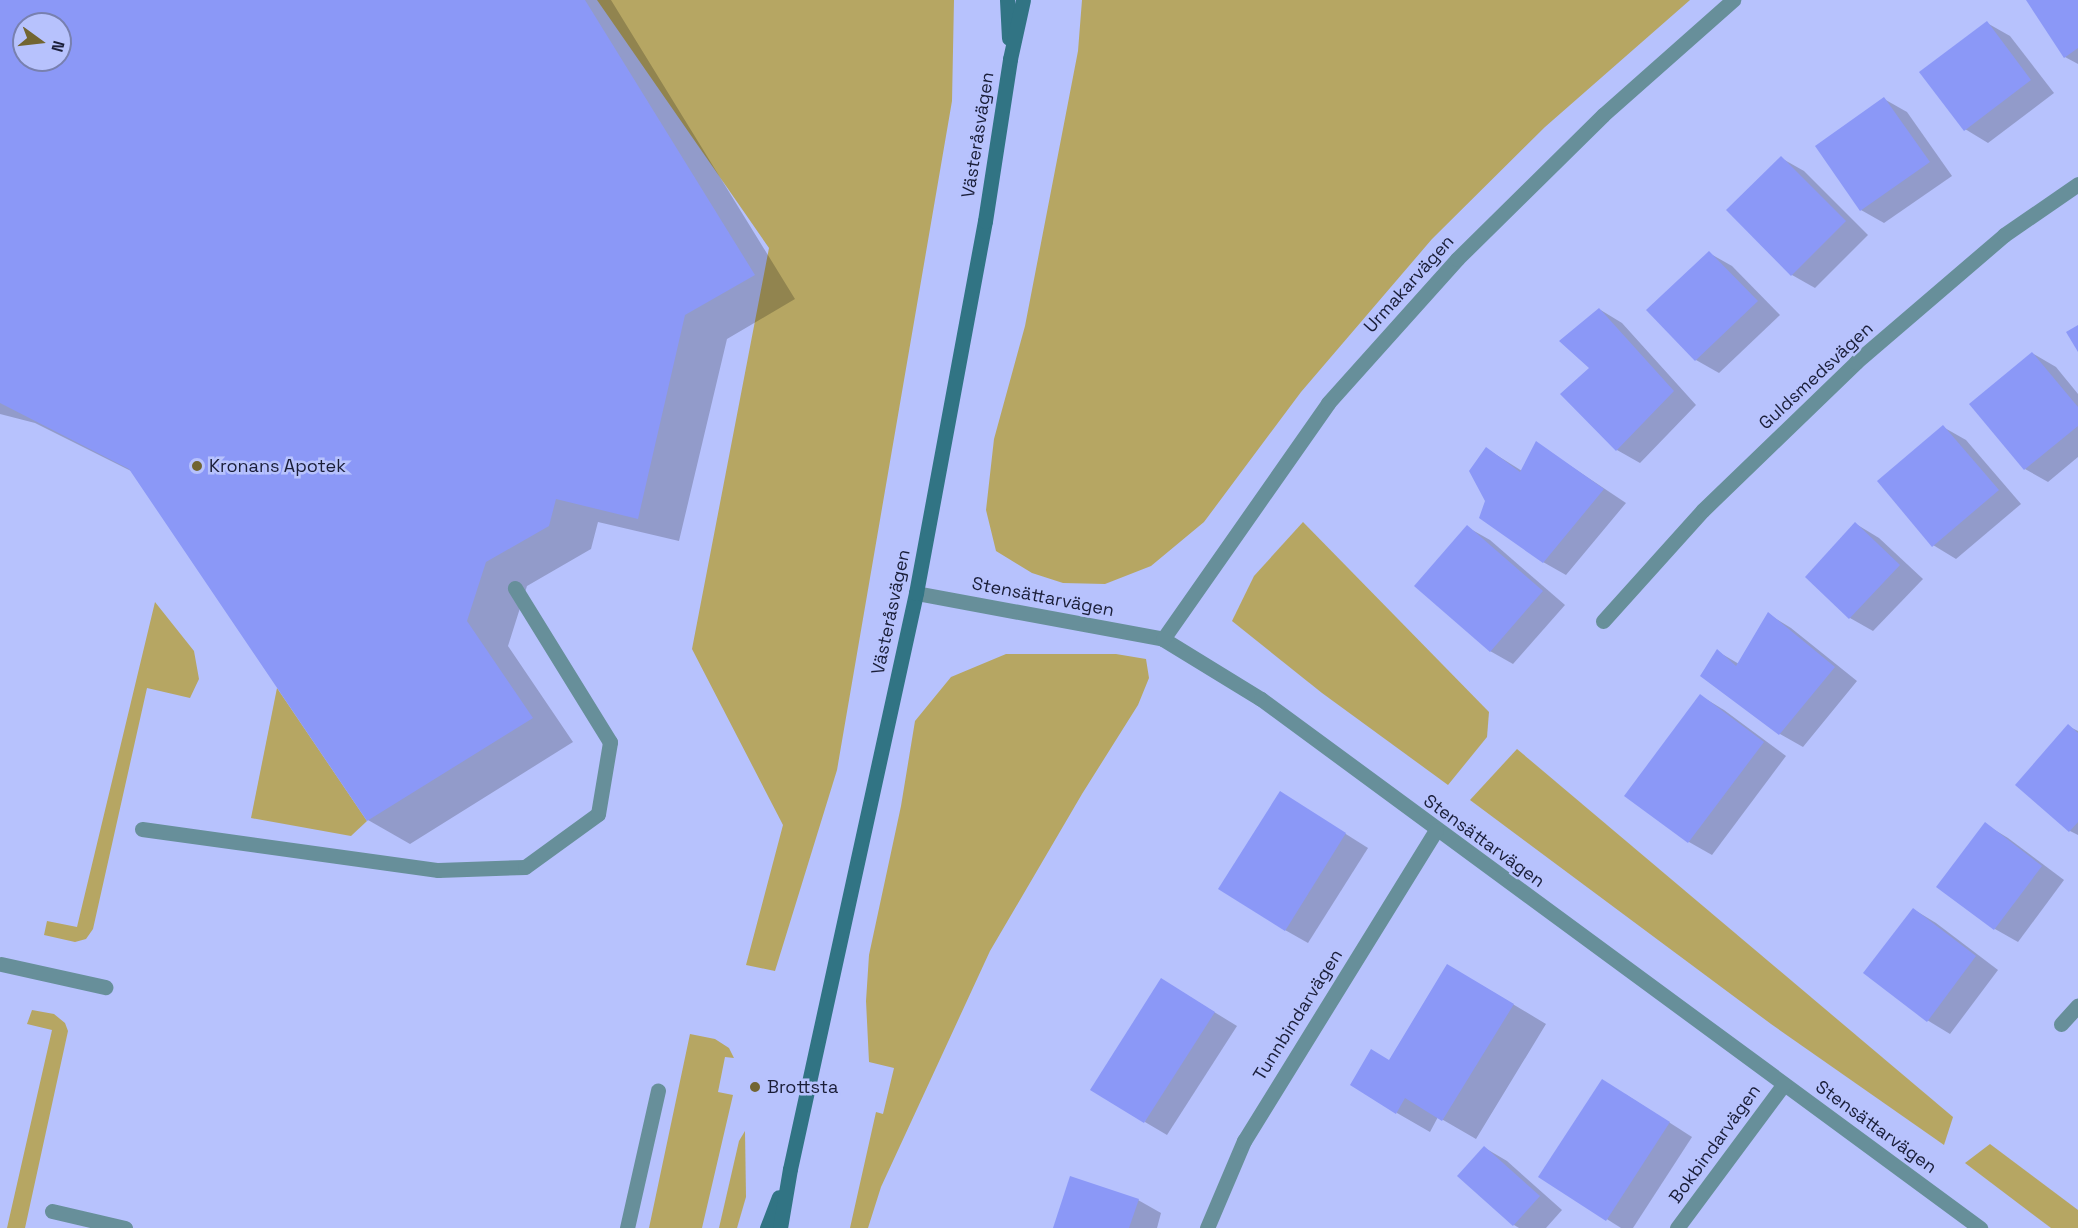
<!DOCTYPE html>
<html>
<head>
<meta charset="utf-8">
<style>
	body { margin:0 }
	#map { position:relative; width:2078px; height:1228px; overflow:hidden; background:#b7c2fd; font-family:"Space Grotesk",sans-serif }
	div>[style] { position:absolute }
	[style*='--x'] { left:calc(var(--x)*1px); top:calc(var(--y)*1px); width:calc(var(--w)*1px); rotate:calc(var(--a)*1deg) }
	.green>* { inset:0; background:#b6a663 }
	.shadow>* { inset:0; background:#0003 }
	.building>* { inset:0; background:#8b98f7 }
	.lane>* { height:15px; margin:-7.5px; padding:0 7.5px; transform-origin:7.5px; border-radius:7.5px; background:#678f9a }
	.street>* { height:15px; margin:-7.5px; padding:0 7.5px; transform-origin:7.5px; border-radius:7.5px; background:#678f9a }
	.secondary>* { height:15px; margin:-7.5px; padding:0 7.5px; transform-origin:7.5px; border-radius:7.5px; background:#317484 }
	.dots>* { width:16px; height:16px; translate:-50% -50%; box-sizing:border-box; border:3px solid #b7c2fd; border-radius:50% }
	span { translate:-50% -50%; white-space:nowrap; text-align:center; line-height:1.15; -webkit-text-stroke:5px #b7c2fd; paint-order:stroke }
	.street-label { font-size:18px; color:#1a1e39 }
	.poi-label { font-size:18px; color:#1a1e39 }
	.left { translate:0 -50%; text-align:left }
	.north { position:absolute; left:12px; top:12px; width:60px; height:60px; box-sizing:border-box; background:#b7c2fd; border:2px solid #7880af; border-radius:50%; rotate:105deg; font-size:16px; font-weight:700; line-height:24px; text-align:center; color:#1a1e39 }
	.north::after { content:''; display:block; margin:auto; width:21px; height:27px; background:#726532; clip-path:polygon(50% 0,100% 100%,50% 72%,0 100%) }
</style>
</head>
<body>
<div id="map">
	<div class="green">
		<div style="clip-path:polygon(597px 0,954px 0,952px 101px,837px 770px,775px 971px,746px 965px,783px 825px,692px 649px,769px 248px)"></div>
		<div style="clip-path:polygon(1082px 0,1690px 0,1545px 127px,1432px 239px,1301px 392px,1204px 522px,1151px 566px,1105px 584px,1063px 583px,1032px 573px,996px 551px,986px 510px,994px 439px,1025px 326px,1078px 51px)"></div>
		<div style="clip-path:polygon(1303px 522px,1489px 712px,1487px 737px,1448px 785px,1322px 693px,1232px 621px,1254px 576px)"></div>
		<div style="clip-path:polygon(155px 602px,194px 651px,199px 679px,190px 698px,147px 688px,93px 929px,86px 939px,75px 942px,44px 935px,47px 921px,77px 927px)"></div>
		<div style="clip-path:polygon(1006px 654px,1116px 654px,1146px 659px,1149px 678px,1138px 705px,1082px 794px,990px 951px,881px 1187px,868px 1228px,850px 1228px,876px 1112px,883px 1114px,894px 1068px,869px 1062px,866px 1001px,869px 955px,901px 806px,915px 721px,951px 677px)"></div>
		<div style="clip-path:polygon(277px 688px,367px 821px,351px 836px,251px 818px)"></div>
		<div style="clip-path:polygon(1517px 749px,1953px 1117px,1944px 1145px,1771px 1024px,1470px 800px)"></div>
		<div style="clip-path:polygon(32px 1010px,54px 1014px,65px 1023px,68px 1031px,25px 1228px,7px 1228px,52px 1030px,27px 1024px)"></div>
		<div style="clip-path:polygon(690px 1034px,715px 1039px,729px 1048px,734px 1058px,725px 1057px,718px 1092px,733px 1095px,702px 1228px,649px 1228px)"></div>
		<div style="clip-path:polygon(745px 1131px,746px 1197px,737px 1228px,719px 1228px,739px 1141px)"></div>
		<div style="clip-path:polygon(1990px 1144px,2078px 1210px,2078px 1228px,2051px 1228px,1965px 1163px)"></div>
	</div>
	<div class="shadow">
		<div style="clip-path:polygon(evenodd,0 0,611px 0,795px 299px,727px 339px,679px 541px,598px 522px,591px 549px,527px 586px,508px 646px,573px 742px,410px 844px,368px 820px,133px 472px,35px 423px,0 414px,0 0,24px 24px,60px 24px,60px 60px,24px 60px,24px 24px)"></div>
		<div style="clip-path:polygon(2028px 0,2078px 0,2078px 64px,2065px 57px)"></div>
		<div style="clip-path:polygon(1987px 23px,2010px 36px,2054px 93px,1988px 143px,1965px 129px)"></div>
		<div style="clip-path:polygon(1884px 99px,1907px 112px,1952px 176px,1884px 223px,1861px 210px)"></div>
		<div style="clip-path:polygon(1781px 158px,1804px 171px,1868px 235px,1815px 288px,1792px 275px)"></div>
		<div style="clip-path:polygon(1709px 253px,1732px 266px,1780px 315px,1719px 373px,1696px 360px,1648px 310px)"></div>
		<div style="clip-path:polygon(1599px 309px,1622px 323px,1696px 405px,1640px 463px,1617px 450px,1562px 394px,1591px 368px)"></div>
		<div style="clip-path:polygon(2032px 353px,2056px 367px,2078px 394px,2078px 457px,2048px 482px,2025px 469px)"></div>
		<div style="clip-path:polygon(1943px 427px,1966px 440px,2021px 504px,1956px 559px,1933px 545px)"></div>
		<div style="clip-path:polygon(1536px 443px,1626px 503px,1566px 575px,1543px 562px,1486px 501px,1487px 449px,1522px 471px)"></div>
		<div style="clip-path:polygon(1856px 524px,1879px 538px,1923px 579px,1873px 631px,1850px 618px,1807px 577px)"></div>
		<div style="clip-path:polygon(1467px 527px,1490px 540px,1565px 605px,1513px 664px,1490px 651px)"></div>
		<div style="clip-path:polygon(1768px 614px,1791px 628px,1857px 681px,1803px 747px,1780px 734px,1702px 675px,1717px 651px,1739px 664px)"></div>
		<div style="clip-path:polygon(1701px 696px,1724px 710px,1786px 756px,1712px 855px,1689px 842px,1626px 795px)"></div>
		<div style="clip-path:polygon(2068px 726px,2078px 731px,2078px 835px,2070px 831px)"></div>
		<div style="clip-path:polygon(1303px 807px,1368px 848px,1308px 943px,1285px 930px)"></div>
		<div style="clip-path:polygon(1985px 824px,2008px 838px,2064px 880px,2018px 942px,1995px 929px)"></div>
		<div style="clip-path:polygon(1913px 909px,1936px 923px,1998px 970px,1950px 1034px,1927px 1020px)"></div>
		<div style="clip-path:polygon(1162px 980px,1237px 1026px,1167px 1135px,1145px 1122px)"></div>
		<div style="clip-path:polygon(1481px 985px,1546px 1024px,1476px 1139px,1438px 1117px,1430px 1132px,1397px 1113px,1390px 1061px)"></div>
		<div style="clip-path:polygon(1625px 1094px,1692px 1137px,1633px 1228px,1621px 1228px,1540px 1177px)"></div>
		<div style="clip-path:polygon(1485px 1148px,1507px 1161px,1562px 1210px,1546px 1228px,1519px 1228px,1514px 1225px,1459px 1176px)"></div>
		<div style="clip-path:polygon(1138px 1200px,1161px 1213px,1157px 1228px,1054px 1228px)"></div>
	</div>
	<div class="building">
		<div style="clip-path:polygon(evenodd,0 0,585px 0,755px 275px,685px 315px,638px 519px,556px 499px,549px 526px,486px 562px,467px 621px,533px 718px,367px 821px,129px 469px,0 403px,0 0,24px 24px,60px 24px,60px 60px,24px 60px,24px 24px)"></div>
		<div style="clip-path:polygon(2026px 0,2078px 0,2078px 48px,2064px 58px)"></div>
		<div style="clip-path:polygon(1987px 21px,2031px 80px,1964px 131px,1919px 72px)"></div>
		<div style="clip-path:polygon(1884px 97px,1930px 162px,1860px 211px,1815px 146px)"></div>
		<div style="clip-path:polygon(1781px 156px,1846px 221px,1791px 276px,1726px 210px)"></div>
		<div style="clip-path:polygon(1709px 251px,1758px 301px,1695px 361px,1646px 310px)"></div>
		<div style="clip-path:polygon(1599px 308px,1674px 391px,1616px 451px,1560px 394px,1589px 368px,1559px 341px)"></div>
		<div style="clip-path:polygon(2078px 325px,2078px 352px,2066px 332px)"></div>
		<div style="clip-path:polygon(2032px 352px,2078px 407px,2078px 426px,2024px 470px,1969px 404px)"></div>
		<div style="clip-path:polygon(1943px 425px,1999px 490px,1932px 547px,1877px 481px)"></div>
		<div style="clip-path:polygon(1536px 441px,1604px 489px,1543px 563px,1479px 518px,1485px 501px,1469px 471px,1486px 447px,1520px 472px)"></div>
		<div style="clip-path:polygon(1855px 522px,1900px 565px,1849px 619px,1805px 577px)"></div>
		<div style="clip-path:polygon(1467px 525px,1543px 591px,1490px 652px,1414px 586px)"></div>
		<div style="clip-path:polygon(1768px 612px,1835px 667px,1779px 735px,1700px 676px,1717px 649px,1736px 666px)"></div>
		<div style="clip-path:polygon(1700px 694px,1764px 742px,1688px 843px,1624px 796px)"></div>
		<div style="clip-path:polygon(2068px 724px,2078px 733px,2078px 822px,2069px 832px,2015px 785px)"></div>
		<div style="clip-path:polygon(1280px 791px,1346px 833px,1285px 931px,1218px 889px)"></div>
		<div style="clip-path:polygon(1985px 822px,2042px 866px,1994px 930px,1936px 887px)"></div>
		<div style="clip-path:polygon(1913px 908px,1976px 956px,1927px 1022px,1863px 973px)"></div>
		<div style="clip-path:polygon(1447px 964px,1514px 1004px,1442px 1121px,1405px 1098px,1396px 1114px,1350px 1085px,1371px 1049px,1389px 1060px)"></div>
		<div style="clip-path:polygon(1161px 978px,1215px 1012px,1144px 1123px,1090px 1090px)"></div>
		<div style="clip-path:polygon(1602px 1079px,1670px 1122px,1606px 1221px,1538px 1177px)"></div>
		<div style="clip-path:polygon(1484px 1146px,1540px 1196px,1513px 1226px,1457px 1176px)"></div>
		<div style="clip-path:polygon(1070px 1176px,1139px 1199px,1129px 1228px,1053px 1228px)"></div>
	</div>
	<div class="lane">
		<div style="--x:142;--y:829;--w:299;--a:7.9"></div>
		<div style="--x:438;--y:870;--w:87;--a:-2"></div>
		<div style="--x:525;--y:867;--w:90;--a:-36"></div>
		<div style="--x:598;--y:814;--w:73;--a:-80.5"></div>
		<div style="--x:610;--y:742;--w:181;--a:-121.7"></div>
		<div style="--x:1;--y:964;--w:107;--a:12.5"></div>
		<div style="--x:52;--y:1211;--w:75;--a:13.1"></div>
		<div style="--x:627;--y:1228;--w:141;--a:-77.3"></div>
	</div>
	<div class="street">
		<div style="--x:916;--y:593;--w:251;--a:10.5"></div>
		<div style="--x:1163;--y:639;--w:115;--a:31.5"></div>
		<div style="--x:1261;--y:699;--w:893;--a:36.34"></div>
		<div style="--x:1603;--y:621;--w:149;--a:-48"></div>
		<div style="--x:1703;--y:510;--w:213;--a:-44"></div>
		<div style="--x:1856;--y:362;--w:195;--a:-40.6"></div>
		<div style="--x:2004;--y:235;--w:90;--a:-34.6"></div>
		<div style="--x:1163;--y:639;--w:288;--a:-55"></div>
		<div style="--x:1328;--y:403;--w:193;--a:-48.1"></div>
		<div style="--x:1457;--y:259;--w:205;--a:-44.6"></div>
		<div style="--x:1603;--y:115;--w:174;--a:-41.5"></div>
		<div style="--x:2061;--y:1024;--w:25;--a:-48"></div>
		<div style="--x:1207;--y:1228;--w:95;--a:-67"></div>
		<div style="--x:1244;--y:1141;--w:365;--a:-58.3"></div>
		<div style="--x:1677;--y:1228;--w:179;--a:-53.4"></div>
	</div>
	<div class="secondary">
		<div style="--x:1007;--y:0;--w:38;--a:87"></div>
		<div style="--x:767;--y:1228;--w:33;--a:-69"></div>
		<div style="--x:780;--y:1228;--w:60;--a:-80.4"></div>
		<div style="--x:790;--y:1169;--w:590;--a:-77.66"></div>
		<div style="--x:916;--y:593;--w:378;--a:-79.5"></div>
		<div style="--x:985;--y:221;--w:164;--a:-81.2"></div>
		<div style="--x:1010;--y:59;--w:60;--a:-77.6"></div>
	</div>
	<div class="dots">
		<div style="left:197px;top:466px;background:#726532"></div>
		<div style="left:755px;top:1087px;background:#726532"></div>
	</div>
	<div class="street-label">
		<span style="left:978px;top:135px;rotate:-81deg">Västeråsvägen</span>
		<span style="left:1409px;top:284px;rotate:-48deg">Urmakarvägen</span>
		<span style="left:1816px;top:376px;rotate:-43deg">Guldsmedsvägen</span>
		<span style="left:1043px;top:597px;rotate:11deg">Stensättarvägen</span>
		<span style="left:891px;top:612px;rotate:-78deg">Västeråsvägen</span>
		<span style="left:1484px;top:841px;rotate:36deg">Stensättarvägen</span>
		<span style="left:1298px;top:1015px;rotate:-58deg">Tunnbindarvägen</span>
		<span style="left:1876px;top:1127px;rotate:36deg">Stensättarvägen</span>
		<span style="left:1715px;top:1144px;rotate:-54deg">Bokbindarvägen</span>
	</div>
	<div class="poi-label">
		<span class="left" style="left:209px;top:466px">Kronans Apotek</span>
		<span class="left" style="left:767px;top:1087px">Brottsta</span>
	</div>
	<div class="north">N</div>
</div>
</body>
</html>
